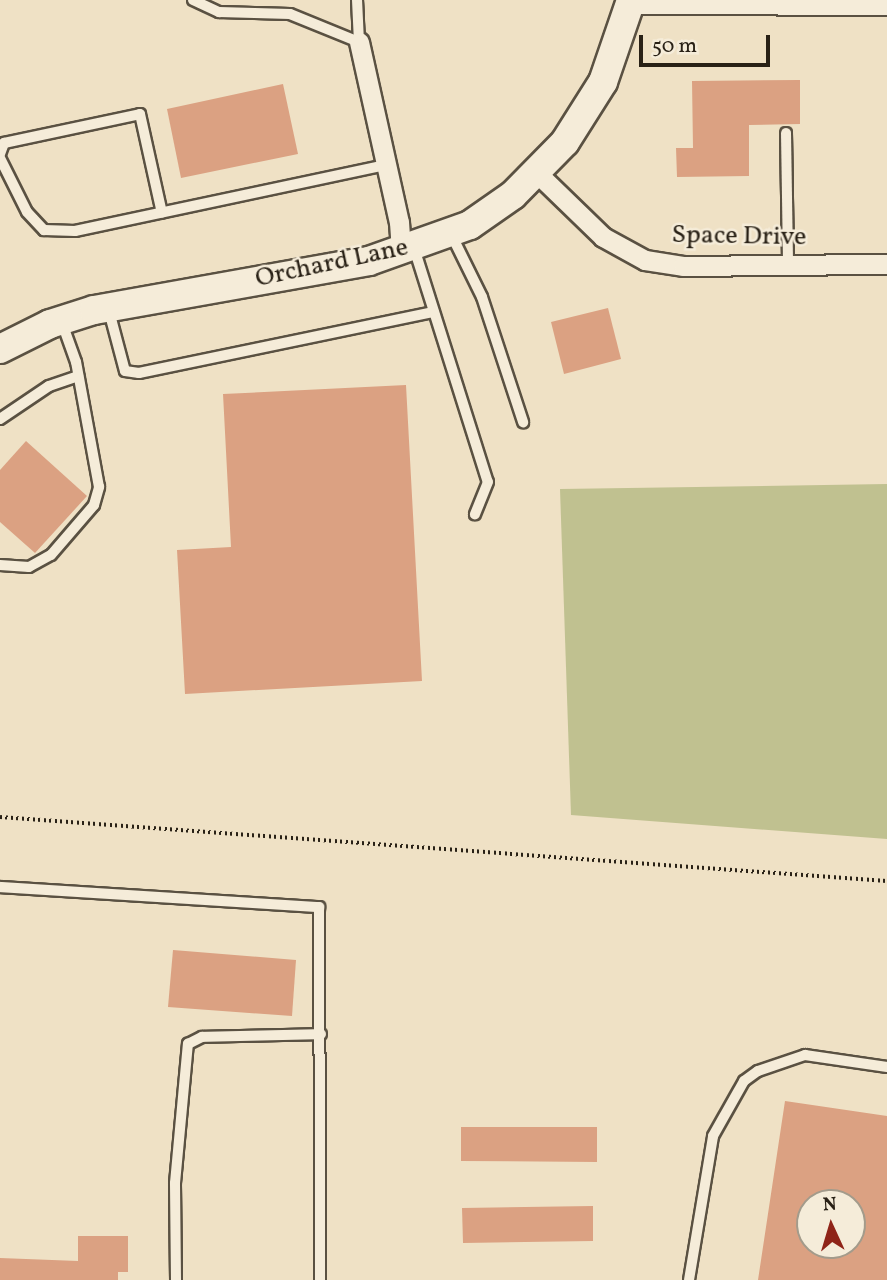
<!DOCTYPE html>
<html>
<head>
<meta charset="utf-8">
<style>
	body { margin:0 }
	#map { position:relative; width:887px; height:1280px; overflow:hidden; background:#efe1c5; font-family:Vollkorn,serif }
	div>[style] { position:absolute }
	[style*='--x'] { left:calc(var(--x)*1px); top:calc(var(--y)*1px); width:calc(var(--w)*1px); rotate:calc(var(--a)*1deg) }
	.green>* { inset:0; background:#c0c190 }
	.building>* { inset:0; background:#dba182 }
	.path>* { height:3.5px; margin-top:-1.75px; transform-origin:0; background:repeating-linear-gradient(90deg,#292116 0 2px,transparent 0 5.5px) }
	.roads { filter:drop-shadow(2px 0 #5a5142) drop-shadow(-2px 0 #5a5142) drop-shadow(0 2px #5a5142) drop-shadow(0 -2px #5a5142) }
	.service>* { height:10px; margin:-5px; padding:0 5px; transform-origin:5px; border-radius:5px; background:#f5ecd9 }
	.minor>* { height:19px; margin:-9.5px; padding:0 9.5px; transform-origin:9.5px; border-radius:9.5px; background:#f5ecd9 }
	.secondary>* { height:28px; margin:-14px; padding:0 14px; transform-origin:14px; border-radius:14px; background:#f5ecd9 }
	span { translate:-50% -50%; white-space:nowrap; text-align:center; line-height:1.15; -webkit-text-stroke:5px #f5ecd9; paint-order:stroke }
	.street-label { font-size:26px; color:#292116 }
	.north { position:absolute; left:796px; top:1189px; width:70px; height:70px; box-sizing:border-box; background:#f5ecd9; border:2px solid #a39b8b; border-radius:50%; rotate:356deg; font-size:19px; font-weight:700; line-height:28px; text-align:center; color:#292116 }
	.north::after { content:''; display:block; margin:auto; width:24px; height:32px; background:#8f2418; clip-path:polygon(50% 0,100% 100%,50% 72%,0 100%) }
	.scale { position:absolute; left:639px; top:35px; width:131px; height:32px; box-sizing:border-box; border:4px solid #292116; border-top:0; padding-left:9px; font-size:21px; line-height:24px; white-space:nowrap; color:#292116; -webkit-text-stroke:5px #f5ecd9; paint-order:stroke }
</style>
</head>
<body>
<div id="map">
	<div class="green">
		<div style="clip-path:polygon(887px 484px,887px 839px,571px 815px,560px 489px)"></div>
	</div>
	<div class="building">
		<div style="clip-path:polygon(800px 80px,800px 124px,749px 125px,749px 176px,677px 177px,676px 148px,693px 148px,692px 81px)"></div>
		<div style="clip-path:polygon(283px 84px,298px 154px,181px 178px,167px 109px)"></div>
		<div style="clip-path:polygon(608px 308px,621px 359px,564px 374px,551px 322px)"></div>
		<div style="clip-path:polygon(406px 385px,422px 681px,185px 694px,177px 550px,231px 547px,223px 394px)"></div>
		<div style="clip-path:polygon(26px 441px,87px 496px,35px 553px,0 522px,0 470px)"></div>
		<div style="clip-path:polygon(173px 950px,296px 960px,292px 1016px,168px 1007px)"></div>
		<div style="clip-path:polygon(evenodd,785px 1101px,887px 1116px,887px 1280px,758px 1280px,785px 1101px,810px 1203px,852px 1203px,852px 1245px,810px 1245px,810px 1203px)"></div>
		<div style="clip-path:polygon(461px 1127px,597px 1127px,597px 1162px,461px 1161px)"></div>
		<div style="clip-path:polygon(593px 1206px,593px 1241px,463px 1243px,462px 1208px)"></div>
		<div style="clip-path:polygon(78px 1236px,128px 1236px,128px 1272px,118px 1272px,118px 1280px,0 1280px,0 1258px,78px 1261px)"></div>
	</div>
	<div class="path">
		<div style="--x:0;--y:817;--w:889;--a:4.13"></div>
	</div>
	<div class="roads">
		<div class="service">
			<div style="--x:193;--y:0;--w:29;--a:25"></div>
			<div style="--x:219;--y:12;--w:71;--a:1.6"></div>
			<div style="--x:290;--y:14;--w:74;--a:22.1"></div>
			<div style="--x:359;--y:42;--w:42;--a:-92.7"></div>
			<div style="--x:786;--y:133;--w:132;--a:89.1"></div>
			<div style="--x:0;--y:154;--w:12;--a:-70"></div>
			<div style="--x:4;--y:143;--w:139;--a:-12"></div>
			<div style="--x:140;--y:114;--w:101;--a:77.5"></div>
			<div style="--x:0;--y:158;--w:60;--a:63.4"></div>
			<div style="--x:27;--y:212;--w:25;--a:47"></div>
			<div style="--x:44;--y:230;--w:31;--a:2"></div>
			<div style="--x:75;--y:231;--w:317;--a:-12"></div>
			<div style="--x:451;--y:234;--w:70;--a:63.8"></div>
			<div style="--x:482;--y:297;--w:132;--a:71.8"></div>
			<div style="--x:414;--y:248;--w:245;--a:72.5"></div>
			<div style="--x:488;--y:482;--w:35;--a:112"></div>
			<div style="--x:109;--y:311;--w:62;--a:75.1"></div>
			<div style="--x:125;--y:371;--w:14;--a:8"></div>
			<div style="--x:139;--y:373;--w:301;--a:-11.7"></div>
			<div style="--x:0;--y:419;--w:59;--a:-34"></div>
			<div style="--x:49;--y:386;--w:31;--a:-19"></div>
			<div style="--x:0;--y:565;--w:29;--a:4"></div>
			<div style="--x:29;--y:567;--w:25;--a:-29"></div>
			<div style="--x:51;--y:555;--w:66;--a:-49.3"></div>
			<div style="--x:94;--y:505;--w:19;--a:-74"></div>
			<div style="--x:99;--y:487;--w:127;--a:-100.4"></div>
			<div style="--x:76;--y:362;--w:41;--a:-109.7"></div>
			<div style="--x:0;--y:887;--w:320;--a:3.6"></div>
			<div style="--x:319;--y:907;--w:373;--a:89.8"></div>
			<div style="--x:176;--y:1280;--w:97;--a:-90.6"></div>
			<div style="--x:175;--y:1183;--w:140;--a:-84.7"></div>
			<div style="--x:188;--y:1044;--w:16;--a:-27"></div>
			<div style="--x:202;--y:1037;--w:119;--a:-1.4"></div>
			<div style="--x:689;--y:1280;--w:146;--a:-80.5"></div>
			<div style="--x:713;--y:1136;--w:63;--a:-60.6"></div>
			<div style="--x:744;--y:1081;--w:17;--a:-36"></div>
			<div style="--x:758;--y:1071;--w:50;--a:-18.8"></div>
			<div style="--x:805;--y:1055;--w:83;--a:8.3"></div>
		</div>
		<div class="minor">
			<div style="--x:630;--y:4;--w:257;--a:0.2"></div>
			<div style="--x:359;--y:42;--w:184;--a:77.5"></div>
			<div style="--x:399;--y:222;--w:30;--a:86"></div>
			<div style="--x:537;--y:173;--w:92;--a:44.1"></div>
			<div style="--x:603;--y:237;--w:48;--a:28.7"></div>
			<div style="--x:645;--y:260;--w:38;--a:9"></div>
			<div style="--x:683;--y:266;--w:204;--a:-0.6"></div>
		</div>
		<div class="secondary">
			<div style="--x:0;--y:349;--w:56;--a:-26.6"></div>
			<div style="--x:50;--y:324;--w:46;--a:-17.7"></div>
			<div style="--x:94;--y:310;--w:279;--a:-10.1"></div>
			<div style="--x:369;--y:261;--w:107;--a:-19.6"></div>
			<div style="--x:470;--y:225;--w:52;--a:-34.9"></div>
			<div style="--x:513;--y:195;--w:74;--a:-45.5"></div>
			<div style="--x:565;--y:142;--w:71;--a:-57.7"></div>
			<div style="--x:603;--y:82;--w:87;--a:-71.1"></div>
		</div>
	</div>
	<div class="street-label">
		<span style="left:739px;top:237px;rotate:1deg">Space Drive</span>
		<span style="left:332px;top:264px;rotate:-12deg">Orchard Lane</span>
	</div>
	<div class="north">N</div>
	<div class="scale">50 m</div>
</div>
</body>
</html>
